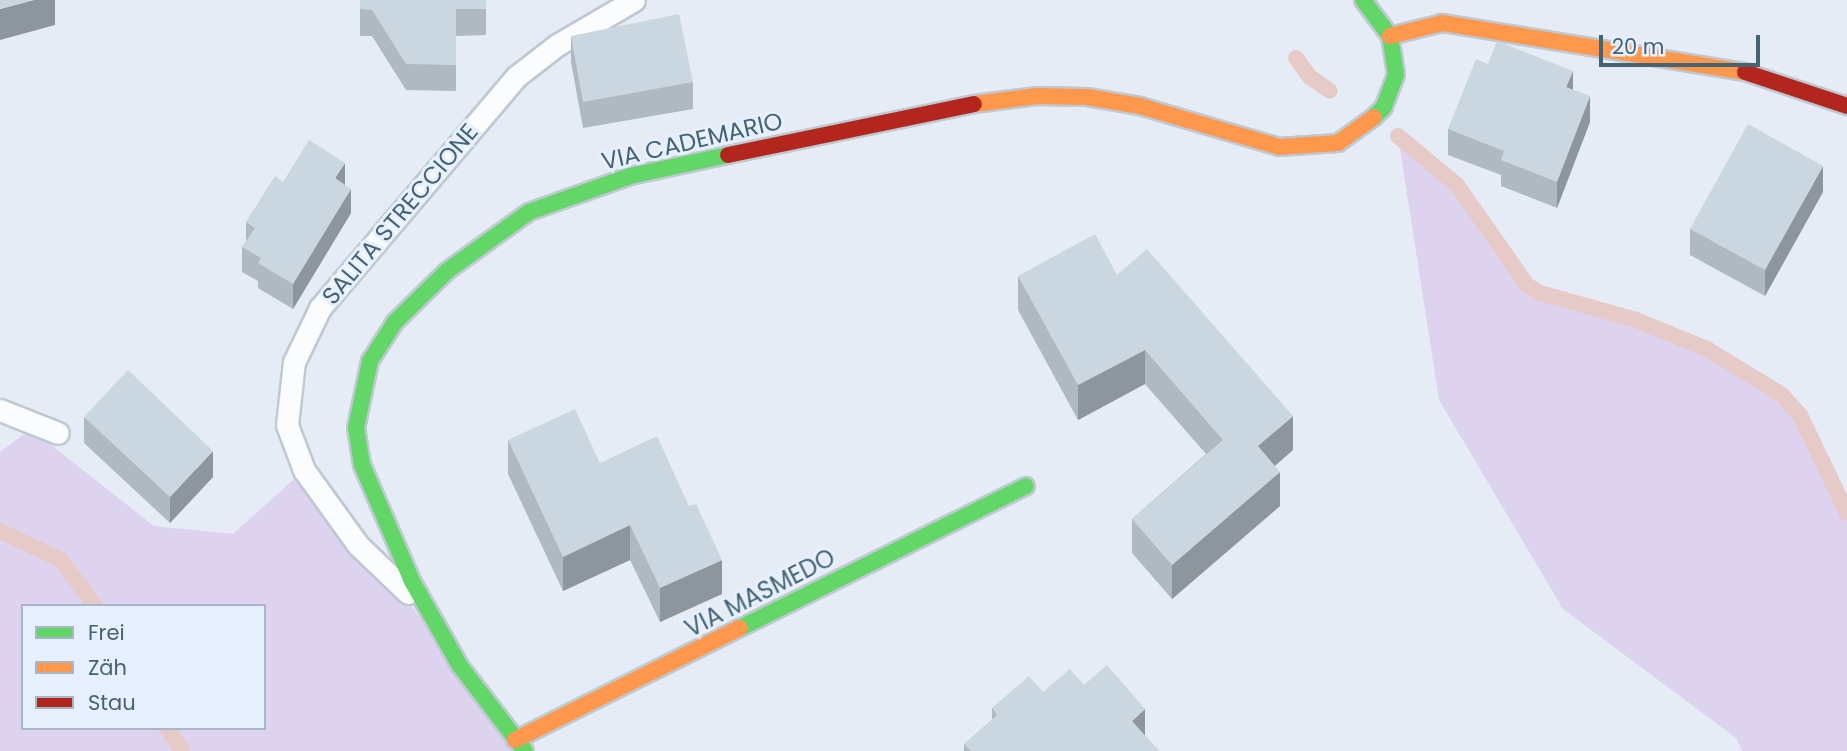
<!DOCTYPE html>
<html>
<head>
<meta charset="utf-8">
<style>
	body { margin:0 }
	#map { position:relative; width:1847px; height:751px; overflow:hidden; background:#e6ecf6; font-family:Poppins,sans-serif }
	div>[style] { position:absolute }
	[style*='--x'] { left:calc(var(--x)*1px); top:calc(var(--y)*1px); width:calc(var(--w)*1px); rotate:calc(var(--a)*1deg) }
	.green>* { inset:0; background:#ded3ef }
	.stream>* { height:16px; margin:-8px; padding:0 8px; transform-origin:8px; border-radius:8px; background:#e6cac7 }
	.roads { filter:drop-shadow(2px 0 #bec9d2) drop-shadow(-2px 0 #bec9d2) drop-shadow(0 2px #bec9d2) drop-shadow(0 -2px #bec9d2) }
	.lane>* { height:21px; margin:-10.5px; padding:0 10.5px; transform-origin:10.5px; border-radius:10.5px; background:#fbfcfe }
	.fast>* { height:16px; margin:-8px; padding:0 8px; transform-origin:8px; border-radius:8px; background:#63d668 }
	.slow>* { height:16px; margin:-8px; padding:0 8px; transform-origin:8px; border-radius:8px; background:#ff974d }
	.jam>* { height:16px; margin:-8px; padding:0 8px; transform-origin:8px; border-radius:8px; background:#b3261e }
	.wall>* { inset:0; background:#afb9c1 }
	.shaded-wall>* { inset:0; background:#8e969d }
	.building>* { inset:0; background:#cbd7e0 }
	span { translate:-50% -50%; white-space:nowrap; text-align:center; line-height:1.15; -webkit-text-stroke:6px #e6f0ff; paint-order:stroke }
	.street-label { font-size:24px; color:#466374 }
	.legend { position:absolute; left:21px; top:604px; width:245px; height:126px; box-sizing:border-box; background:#e6f0ff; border:2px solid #a6b8c7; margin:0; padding:9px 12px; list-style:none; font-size:21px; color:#466374 }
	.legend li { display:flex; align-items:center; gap:14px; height:35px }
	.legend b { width:35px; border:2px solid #a6b8c7 }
	.scale { position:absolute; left:1599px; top:35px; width:161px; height:32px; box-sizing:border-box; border:4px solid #466374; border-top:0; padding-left:9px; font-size:21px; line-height:24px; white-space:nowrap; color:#466374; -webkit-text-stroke:5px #e6f0ff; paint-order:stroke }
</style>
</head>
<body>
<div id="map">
	<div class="green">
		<div style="clip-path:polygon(1398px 136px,1457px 185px,1527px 285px,1540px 293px,1636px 320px,1707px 349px,1764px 381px,1800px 415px,1847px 513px,1847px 751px,1742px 751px,1736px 738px,1563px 609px,1439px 400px)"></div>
		<div style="clip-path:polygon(evenodd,31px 429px,154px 526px,233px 534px,304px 470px,525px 751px,0 751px,0 452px,31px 429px,23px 606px,264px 606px,264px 728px,23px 728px,23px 606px)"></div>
	</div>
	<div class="stream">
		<div style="--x:1296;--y:58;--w:24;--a:54"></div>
		<div style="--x:1310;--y:77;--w:24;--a:35"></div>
		<div style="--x:1398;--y:136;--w:77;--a:39.7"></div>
		<div style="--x:1457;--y:185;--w:122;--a:55"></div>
		<div style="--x:1527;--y:285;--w:15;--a:32"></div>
		<div style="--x:1540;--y:293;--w:100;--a:15.7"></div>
		<div style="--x:1636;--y:320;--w:77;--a:22.2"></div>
		<div style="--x:1707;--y:349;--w:88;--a:31.5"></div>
		<div style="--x:1782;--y:395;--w:27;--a:48"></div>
		<div style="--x:1800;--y:415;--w:109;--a:64.4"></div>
		<div style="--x:0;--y:531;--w:68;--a:25.4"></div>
		<div style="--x:61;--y:560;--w:57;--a:53.5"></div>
		<div style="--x:167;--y:728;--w:27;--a:57"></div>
	</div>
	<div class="roads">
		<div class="lane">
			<div style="--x:0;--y:410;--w:62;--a:21.6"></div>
			<div style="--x:408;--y:593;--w:69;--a:-136.2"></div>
			<div style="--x:358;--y:545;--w:92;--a:-125.8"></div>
			<div style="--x:304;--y:470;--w:48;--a:-110.7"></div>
			<div style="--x:287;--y:425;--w:63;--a:-83.7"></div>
			<div style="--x:294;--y:362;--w:60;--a:-64.3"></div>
			<div style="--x:320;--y:308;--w:304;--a:-49.7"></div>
			<div style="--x:517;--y:76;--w:51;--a:-37.8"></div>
			<div style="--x:557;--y:45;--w:89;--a:-30.3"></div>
		</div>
		<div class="fast">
			<div style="--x:1363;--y:0;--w:45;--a:53.1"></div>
			<div style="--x:1390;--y:36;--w:39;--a:81"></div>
			<div style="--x:1396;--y:75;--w:34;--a:111"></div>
			<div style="--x:1384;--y:107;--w:14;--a:135"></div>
			<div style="--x:740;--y:628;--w:319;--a:-26.4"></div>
			<div style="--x:525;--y:751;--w:107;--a:-127.4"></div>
			<div style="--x:460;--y:666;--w:98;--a:-119.5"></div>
			<div style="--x:412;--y:581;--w:126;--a:-113.3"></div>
			<div style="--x:362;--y:465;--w:37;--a:-99"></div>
			<div style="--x:356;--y:428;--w:68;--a:-78.2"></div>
			<div style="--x:370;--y:361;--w:46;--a:-57.3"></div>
			<div style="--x:395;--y:322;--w:73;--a:-44.4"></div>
			<div style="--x:447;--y:271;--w:101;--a:-35.7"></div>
			<div style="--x:529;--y:212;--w:107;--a:-19.6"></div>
			<div style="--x:630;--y:176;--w:100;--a:-12.1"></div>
		</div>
		<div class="slow">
			<div style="--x:1390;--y:36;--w:54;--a:-14"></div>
			<div style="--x:1442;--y:23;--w:307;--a:9.2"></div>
			<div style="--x:974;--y:104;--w:64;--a:-7.2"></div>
			<div style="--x:1037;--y:96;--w:50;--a:1.1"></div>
			<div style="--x:1087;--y:97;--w:54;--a:9.6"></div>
			<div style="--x:1140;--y:106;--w:145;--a:16.4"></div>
			<div style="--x:1279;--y:147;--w:59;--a:-3.9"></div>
			<div style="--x:1338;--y:143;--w:44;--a:-35.8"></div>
			<div style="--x:515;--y:740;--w:251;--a:-26.5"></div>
		</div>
		<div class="jam">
			<div style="--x:1745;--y:72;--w:108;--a:18.4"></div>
			<div style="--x:728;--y:155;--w:251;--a:-11.7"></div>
		</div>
	</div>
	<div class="wall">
		<div style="clip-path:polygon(360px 0,486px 0,486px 35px,456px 36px,456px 91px,406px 90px,372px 36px,360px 36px)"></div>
		<div style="clip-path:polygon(571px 36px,693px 82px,693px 109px,583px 128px,571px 62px)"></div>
		<div style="clip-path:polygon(1488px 64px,1573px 90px,1590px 122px,1557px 208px,1501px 186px,1501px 175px,1448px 155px,1448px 129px)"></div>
		<div style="clip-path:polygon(283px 182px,345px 184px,351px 213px,293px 309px,258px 288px,258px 281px,242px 272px,242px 247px,246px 242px,246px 222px)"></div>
		<div style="clip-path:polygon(1823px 192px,1765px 296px,1690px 255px,1690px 229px)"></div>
		<div style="clip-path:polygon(1117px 275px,1293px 450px,1275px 466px,1280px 506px,1172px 599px,1132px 553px,1132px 519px,1206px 454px,1145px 384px,1078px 420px,1018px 310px,1018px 276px)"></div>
		<div style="clip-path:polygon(84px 417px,213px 477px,170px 523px,84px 443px)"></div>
		<div style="clip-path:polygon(508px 440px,600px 463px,722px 594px,660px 622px,630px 560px,563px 591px,508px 474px)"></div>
		<div style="clip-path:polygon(1084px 685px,1145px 736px,1159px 751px,964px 751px,964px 744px,992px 720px,992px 708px,1043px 692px)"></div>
	</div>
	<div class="shaded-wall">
		<div style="clip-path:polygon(34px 0,55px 0,55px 25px,0 40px,0 9px)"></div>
		<div style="clip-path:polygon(1573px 71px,1573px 97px,1566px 87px)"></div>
		<div style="clip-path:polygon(1590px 96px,1590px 122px,1557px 208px,1557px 182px)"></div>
		<div style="clip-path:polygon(345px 163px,345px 188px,335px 178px)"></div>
		<div style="clip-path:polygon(1823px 166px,1823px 192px,1765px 296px,1765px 270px)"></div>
		<div style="clip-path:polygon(351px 189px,351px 213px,293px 309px,293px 284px)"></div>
		<div style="clip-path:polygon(1145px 350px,1145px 384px,1078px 420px,1078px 385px)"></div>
		<div style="clip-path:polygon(1293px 416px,1293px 450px,1258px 480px,1258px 446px)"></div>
		<div style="clip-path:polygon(213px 451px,213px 477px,170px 523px,170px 497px)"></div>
		<div style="clip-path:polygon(1280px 472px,1280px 506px,1172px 599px,1172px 565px)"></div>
		<div style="clip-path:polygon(630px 525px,630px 560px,563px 591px,563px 557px)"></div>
		<div style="clip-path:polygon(722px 560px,722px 594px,660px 622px,660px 588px)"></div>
		<div style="clip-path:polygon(1145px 709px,1145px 740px,1132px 721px)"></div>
	</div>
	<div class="building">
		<div style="clip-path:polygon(0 0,34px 0,0 9px)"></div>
		<div style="clip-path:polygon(360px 0,486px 0,486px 9px,456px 9px,456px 65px,406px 64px,372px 10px,360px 9px)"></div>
		<div style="clip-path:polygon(679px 14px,693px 82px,583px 102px,571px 36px)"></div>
		<div style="clip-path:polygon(1497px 41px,1573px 71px,1566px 87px,1590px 96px,1557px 182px,1501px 160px,1504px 151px,1448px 129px,1476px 59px,1488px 64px)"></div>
		<div style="clip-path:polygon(1748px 124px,1823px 166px,1765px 270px,1690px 229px)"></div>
		<div style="clip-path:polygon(309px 140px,345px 163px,335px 178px,351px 189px,293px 284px,258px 263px,261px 258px,242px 247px,255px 228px,246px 222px,275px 176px,283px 182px)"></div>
		<div style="clip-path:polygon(1095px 234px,1117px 275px,1147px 249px,1293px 416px,1258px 446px,1280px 472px,1172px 565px,1132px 519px,1223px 440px,1145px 350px,1078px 385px,1018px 276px)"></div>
		<div style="clip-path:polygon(128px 370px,213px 451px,170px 497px,84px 417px)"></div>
		<div style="clip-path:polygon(575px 409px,600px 463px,657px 436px,689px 506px,696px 504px,722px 560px,660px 588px,630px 525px,563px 557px,508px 440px)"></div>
		<div style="clip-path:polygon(1107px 665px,1145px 709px,1132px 721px,1159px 751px,971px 751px,964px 744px,997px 715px,992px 708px,1029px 676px,1043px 692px,1070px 669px,1084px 685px)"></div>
	</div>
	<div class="street-label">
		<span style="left:692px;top:141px;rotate:-13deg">VIA CADEMARIO</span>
		<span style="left:400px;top:214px;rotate:-50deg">SALITA STRECCIONE</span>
		<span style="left:760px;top:593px;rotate:-27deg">VIA MASMEDO</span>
	</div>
	<ul class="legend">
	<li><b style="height:9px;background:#63d668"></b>Frei</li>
	<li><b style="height:9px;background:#ff974d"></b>Zäh</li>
	<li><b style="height:9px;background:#b3261e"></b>Stau</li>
	</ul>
	<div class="scale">20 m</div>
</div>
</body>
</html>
